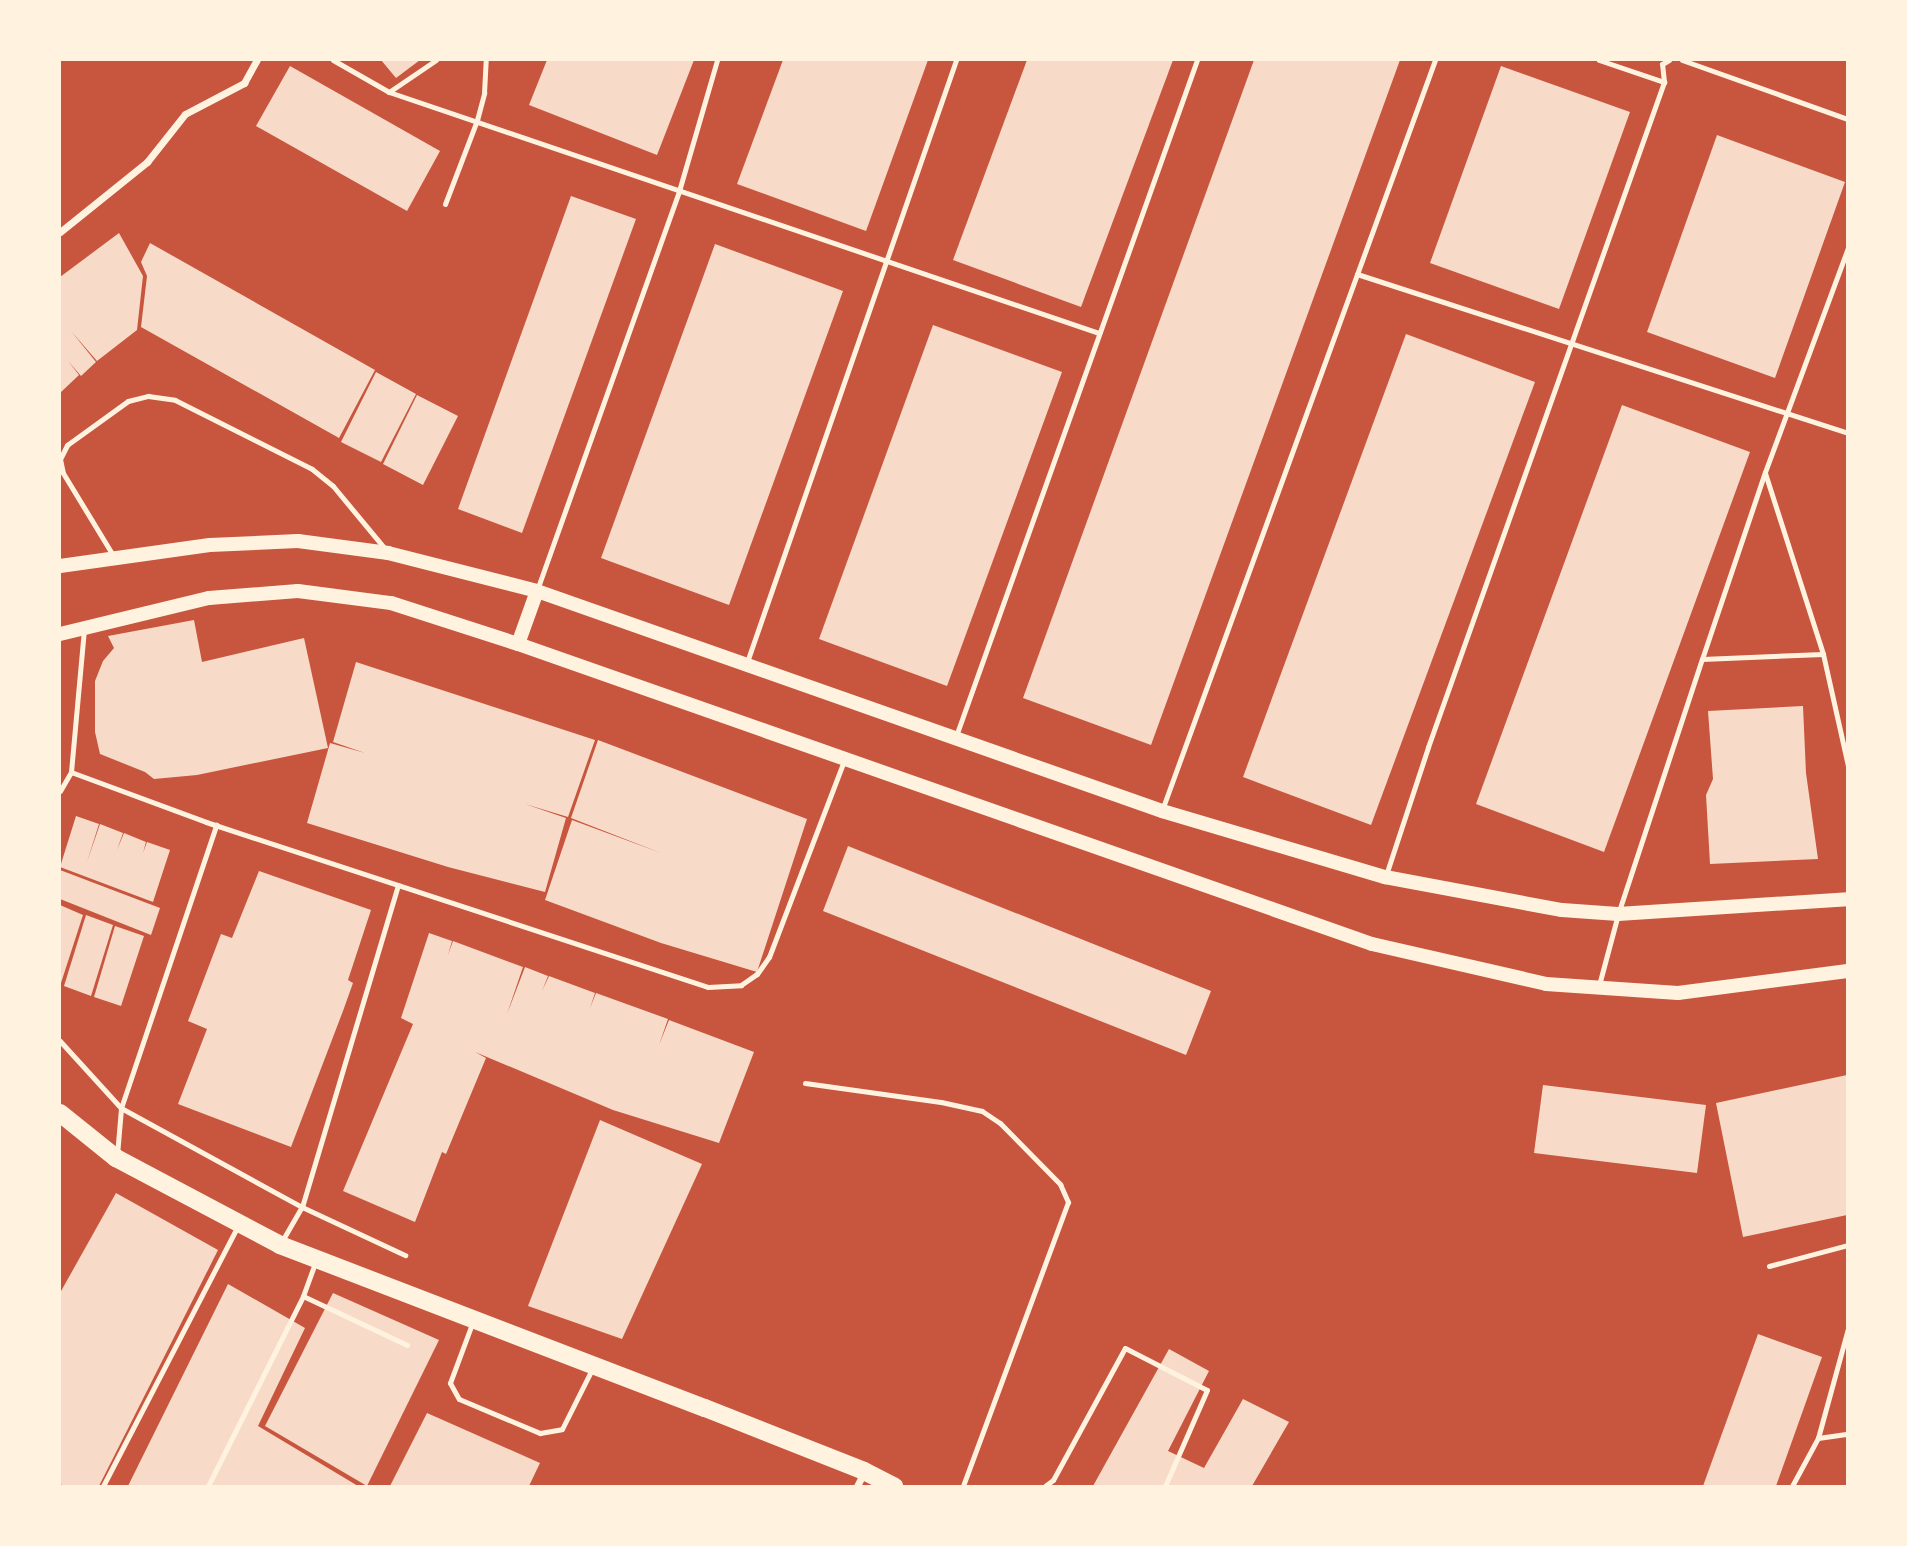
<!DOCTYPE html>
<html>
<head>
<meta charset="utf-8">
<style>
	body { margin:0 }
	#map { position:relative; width:1907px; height:1546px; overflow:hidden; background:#c8553d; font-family:Ubuntu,sans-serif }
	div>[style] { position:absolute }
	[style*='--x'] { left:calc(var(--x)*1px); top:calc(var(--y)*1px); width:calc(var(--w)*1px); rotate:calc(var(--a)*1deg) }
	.building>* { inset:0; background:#f7dbc8 }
	.service>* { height:5px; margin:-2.5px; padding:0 2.5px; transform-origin:2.5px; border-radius:2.5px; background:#fff3e0 }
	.minor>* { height:7px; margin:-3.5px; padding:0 3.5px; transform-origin:3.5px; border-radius:3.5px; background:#fff3e0 }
	.secondary>* { height:14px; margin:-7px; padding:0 7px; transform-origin:7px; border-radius:7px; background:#fff3e0 }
	.primary>* { height:18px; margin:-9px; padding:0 9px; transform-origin:9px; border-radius:9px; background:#fff3e0 }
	span { translate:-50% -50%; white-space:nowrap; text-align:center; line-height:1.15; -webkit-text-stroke:7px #fff3e0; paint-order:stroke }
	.frame { position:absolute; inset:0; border:61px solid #fff3e0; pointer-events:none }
</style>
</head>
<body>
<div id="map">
	<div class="building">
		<div style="clip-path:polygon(381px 60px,420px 60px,396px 78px)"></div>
		<div style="clip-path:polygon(547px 60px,694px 60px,657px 155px,529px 105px)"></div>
		<div style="clip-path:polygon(783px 60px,928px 60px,866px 231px,737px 184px)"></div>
		<div style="clip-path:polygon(1027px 60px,1173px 60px,1081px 307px,953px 260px)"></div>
		<div style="clip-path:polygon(1254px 60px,1400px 60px,1151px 745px,1023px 698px)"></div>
		<div style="clip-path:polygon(290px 66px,440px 151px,407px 211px,256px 126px)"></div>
		<div style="clip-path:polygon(1501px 66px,1630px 112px,1559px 309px,1430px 263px)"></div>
		<div style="clip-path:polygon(1717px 135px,1845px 182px,1775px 378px,1647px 332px)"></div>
		<div style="clip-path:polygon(571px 196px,636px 219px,522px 533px,458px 509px)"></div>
		<div style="clip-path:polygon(119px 233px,143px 276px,137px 330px,97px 361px,71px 331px,96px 362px,81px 376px,68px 361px,79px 375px,60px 393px,60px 277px)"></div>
		<div style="clip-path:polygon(150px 243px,375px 370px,339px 438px,141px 327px,147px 276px,141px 262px)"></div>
		<div style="clip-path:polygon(715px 244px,843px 291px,729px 605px,601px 558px)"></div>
		<div style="clip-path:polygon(933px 325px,1062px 372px,947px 686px,819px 639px)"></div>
		<div style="clip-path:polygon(1406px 334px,1535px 382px,1371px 825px,1243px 777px)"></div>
		<div style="clip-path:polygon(376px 372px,416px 394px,381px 462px,341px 442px)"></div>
		<div style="clip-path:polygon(417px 395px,458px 416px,423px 485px,383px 464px)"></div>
		<div style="clip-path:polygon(1622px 405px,1750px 452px,1604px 852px,1476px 804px)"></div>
		<div style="clip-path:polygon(194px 620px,202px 662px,304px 638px,328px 748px,197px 775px,154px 779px,145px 772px,100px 754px,95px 732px,95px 681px,103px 661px,114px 648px,108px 636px)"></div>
		<div style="clip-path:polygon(356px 662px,595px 740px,568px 817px,525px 804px,566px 818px,545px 892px,448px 867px,307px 823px,330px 743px,365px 753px,333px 742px)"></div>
		<div style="clip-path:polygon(1803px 706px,1806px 773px,1818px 859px,1710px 864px,1706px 795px,1713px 779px,1708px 711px)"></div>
		<div style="clip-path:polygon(598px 740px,807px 819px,757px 972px,661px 943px,545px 900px,572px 820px,661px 853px,571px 818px)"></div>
		<div style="clip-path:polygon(76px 816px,99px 824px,87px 862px,100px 824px,123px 833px,117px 850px,124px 833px,146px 842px,143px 853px,147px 842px,170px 850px,153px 902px,60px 867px)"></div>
		<div style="clip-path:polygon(848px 846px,1211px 991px,1186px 1055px,823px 911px)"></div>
		<div style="clip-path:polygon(60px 870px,160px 908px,151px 935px,60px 899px)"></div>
		<div style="clip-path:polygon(259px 871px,371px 910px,348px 980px,353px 983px,343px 1011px,291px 1147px,178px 1104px,207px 1029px,188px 1021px,221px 934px,232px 938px)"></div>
		<div style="clip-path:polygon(60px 905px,83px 915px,60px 986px)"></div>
		<div style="clip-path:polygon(86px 915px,113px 925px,91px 996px,64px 986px)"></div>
		<div style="clip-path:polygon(115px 926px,144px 936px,121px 1006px,94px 997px)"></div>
		<div style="clip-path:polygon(429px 933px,452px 941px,448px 955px,453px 941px,523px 967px,507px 1014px,525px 967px,548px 976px,542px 991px,549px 976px,595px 993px,590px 1008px,596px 993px,668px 1019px,659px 1045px,669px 1020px,754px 1052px,719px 1143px,613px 1110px,475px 1052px,486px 1058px,446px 1154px,442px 1152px,415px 1222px,343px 1191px,413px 1024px,401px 1018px)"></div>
		<div style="clip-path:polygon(1847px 1075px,1847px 1215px,1743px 1237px,1716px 1103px)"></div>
		<div style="clip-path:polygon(1543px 1085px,1706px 1105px,1697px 1173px,1534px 1153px)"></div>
		<div style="clip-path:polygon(600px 1120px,702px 1164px,622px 1339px,528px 1306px)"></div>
		<div style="clip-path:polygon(116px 1193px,218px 1250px,99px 1486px,64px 1486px,60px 1484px,60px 1293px)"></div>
		<div style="clip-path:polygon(228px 1284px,305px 1328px,258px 1426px,358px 1486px,128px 1486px)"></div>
		<div style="clip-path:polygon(333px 1293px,439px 1340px,367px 1486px,265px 1426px)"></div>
		<div style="clip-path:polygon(1758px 1334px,1822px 1357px,1776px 1486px,1703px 1486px)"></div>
		<div style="clip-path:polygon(1169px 1349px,1209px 1371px,1168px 1451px,1204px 1468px,1243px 1399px,1289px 1422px,1252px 1486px,1093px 1486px)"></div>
		<div style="clip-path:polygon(427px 1413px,540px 1463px,529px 1486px,390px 1486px)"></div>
	</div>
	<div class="service">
		<div style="--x:333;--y:60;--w:64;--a:29.7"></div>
		<div style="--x:436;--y:60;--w:57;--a:145.8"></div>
		<div style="--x:389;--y:92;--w:750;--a:18.75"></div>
		<div style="--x:1599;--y:60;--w:69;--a:18.7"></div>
		<div style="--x:1664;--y:82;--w:18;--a:-96"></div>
		<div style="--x:1662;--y:64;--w:8;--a:-30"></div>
		<div style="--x:1682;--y:60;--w:176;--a:19.6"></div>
		<div style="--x:445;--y:204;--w:90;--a:-69.1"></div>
		<div style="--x:477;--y:120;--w:28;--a:-75"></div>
		<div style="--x:484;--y:93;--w:33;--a:-87"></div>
		<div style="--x:1357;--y:274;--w:516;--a:17.94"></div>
		<div style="--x:60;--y:459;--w:16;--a:-63"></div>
		<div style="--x:67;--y:445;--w:75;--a:-35.8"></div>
		<div style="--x:128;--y:401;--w:21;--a:-14"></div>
		<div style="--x:148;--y:396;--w:27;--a:8"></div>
		<div style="--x:175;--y:400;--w:153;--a:26.7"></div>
		<div style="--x:312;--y:469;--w:27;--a:39"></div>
		<div style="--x:333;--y:486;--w:83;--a:50.4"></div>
		<div style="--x:60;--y:459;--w:14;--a:78"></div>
		<div style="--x:63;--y:473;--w:98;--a:58.7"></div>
		<div style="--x:1765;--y:473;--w:190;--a:72.2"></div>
		<div style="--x:1823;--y:654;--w:115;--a:77.4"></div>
		<div style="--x:537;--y:590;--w:424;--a:-70.4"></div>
		<div style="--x:679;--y:191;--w:136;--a:-73.8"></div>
		<div style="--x:84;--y:629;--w:144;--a:95.2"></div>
		<div style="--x:71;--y:772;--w:144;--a:20.3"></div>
		<div style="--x:206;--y:822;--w:528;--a:18.19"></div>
		<div style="--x:708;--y:987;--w:33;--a:-3"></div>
		<div style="--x:741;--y:985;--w:19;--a:-35"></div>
		<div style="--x:757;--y:974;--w:21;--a:-55"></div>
		<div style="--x:769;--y:957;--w:210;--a:-69.1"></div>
		<div style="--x:1702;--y:659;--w:121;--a:-2.4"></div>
		<div style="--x:747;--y:662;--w:637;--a:-70.85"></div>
		<div style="--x:956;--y:736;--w:718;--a:-70.38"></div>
		<div style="--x:60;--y:791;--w:22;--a:-60"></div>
		<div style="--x:1162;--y:810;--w:798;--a:-70"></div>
		<div style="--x:1386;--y:875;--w:135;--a:-71.8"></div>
		<div style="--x:1428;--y:747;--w:706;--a:-70.46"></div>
		<div style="--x:1599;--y:985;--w:73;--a:-75"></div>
		<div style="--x:1618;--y:914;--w:268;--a:-71.8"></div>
		<div style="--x:1702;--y:659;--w:197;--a:-71.4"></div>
		<div style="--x:1765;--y:472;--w:239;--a:-69.7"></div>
		<div style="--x:60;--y:1041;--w:91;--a:47.7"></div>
		<div style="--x:121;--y:1108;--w:206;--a:28.7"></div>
		<div style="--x:302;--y:1207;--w:114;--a:25"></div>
		<div style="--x:805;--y:1083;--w:137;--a:8"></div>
		<div style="--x:941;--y:1102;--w:42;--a:12.4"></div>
		<div style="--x:982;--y:1111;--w:22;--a:34"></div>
		<div style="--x:1000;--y:1123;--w:86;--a:45.5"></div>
		<div style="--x:1060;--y:1184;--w:20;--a:66"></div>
		<div style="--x:1068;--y:1202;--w:303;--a:110.3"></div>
		<div style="--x:117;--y:1155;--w:47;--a:-85.1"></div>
		<div style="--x:121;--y:1108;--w:299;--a:-71.4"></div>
		<div style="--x:282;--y:1241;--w:39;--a:-60"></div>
		<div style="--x:302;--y:1207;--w:336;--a:-73.4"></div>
		<div style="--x:1769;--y:1266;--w:82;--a:-14.9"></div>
		<div style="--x:303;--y:1296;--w:115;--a:25.2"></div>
		<div style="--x:473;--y:1321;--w:66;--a:110.4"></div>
		<div style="--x:450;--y:1383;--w:18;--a:61"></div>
		<div style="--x:459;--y:1399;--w:88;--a:22.8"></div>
		<div style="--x:540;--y:1433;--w:22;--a:-10"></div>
		<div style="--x:562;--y:1429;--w:69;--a:-63.4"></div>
		<div style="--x:1818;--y:1438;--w:30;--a:-8"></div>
		<div style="--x:103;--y:1486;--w:292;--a:-62.6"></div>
		<div style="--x:208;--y:1486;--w:212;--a:-63.4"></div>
		<div style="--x:303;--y:1296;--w:37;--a:-70"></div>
		<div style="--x:1045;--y:1486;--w:10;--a:-37"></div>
		<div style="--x:1053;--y:1480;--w:150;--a:-61.4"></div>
		<div style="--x:1125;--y:1348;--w:92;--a:27.1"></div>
		<div style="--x:1207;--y:1390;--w:105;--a:113.6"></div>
		<div style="--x:1792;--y:1486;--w:55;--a:-61.6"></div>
		<div style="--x:1818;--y:1438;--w:114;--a:-74.7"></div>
	</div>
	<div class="minor">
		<div style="--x:60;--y:232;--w:112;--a:-38.8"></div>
		<div style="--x:147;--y:162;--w:61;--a:-51.6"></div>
		<div style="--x:185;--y:114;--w:67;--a:-27.7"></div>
		<div style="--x:244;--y:83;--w:26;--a:-61"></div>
		<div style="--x:857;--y:1486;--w:16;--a:-63"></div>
	</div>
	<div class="secondary">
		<div style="--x:60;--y:566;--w:151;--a:-8"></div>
		<div style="--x:210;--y:545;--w:88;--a:-2.6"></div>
		<div style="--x:298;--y:541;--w:91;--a:7.6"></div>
		<div style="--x:388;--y:553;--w:154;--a:14.3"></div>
		<div style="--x:537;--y:591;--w:663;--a:19.39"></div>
		<div style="--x:1162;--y:811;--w:233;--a:16.5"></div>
		<div style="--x:1385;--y:877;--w:180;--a:10.6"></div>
		<div style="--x:1562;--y:910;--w:56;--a:4.1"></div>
		<div style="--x:1618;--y:914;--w:230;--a:-3.7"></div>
		<div style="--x:60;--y:634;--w:153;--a:-13.6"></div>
		<div style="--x:209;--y:598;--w:89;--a:-4.5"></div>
		<div style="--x:298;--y:591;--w:94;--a:7.4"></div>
		<div style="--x:391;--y:603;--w:133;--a:17.9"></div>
		<div style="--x:518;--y:644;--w:905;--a:19.36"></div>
		<div style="--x:1372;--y:944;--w:179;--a:12.9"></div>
		<div style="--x:1546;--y:984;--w:132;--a:3.9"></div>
		<div style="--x:1678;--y:993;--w:171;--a:-7.4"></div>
		<div style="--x:518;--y:644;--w:56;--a:-70.3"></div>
	</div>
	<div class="primary">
		<div style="--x:60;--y:1113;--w:72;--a:38.8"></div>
		<div style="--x:116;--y:1158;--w:186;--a:27.9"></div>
		<div style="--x:280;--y:1245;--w:455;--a:21"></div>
		<div style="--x:705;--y:1408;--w:171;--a:21.6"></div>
		<div style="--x:864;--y:1471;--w:34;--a:27"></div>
	</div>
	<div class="frame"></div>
</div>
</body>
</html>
